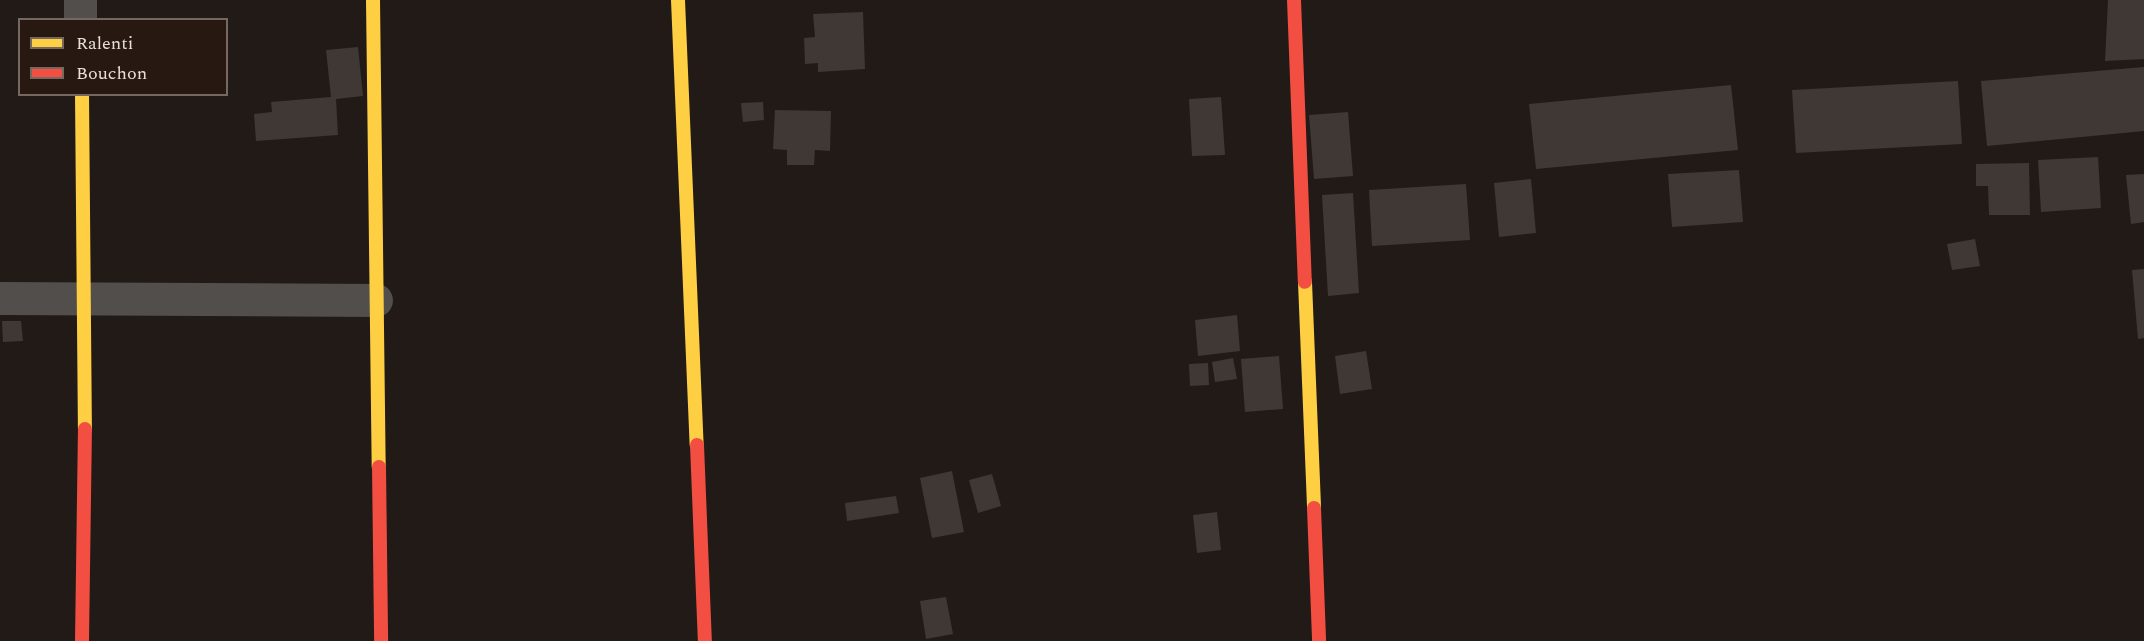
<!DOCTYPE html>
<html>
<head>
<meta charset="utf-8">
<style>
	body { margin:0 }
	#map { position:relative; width:2144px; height:641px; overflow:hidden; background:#221a16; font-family:Spectral,serif }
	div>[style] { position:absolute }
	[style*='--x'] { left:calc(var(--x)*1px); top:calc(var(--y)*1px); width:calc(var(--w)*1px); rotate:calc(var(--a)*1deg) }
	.building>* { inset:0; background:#3f3834 }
	.street>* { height:33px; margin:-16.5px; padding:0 16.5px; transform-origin:16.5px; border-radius:16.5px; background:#514e4c }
	.slow>* { height:14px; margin:-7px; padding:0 7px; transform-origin:7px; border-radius:7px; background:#ffcf43 }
	.jam>* { height:14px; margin:-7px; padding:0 7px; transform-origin:7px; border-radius:7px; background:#f24e42 }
	span { translate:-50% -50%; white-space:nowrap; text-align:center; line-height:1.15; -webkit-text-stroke:5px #271911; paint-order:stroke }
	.legend { position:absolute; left:18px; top:18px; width:210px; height:78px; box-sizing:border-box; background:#271911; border:2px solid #756861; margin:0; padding:8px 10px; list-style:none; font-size:18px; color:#e9dfd9 }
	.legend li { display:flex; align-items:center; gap:12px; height:30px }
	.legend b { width:30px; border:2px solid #756861 }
</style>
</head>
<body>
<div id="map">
	<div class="building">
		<div style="clip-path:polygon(2108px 0,2144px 0,2144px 59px,2105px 61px)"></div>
		<div style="clip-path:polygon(863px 12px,865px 69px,818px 72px,818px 63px,805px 64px,804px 38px,815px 37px,813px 14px)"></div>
		<div style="clip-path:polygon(358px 47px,363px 96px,336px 99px,338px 135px,256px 141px,254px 114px,272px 112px,271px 102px,331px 97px,326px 50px)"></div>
		<div style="clip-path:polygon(2144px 67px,2144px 131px,1987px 146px,1981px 81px)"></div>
		<div style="clip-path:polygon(1958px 81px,1962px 144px,1796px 153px,1792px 90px)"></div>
		<div style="clip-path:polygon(1731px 85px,1738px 150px,1536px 169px,1529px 104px)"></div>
		<div style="clip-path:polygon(1221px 97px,1225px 155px,1192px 156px,1189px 99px)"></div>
		<div style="clip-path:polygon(763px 102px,764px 120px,743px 122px,741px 103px)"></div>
		<div style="clip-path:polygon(775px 110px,831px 111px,830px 151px,815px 150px,814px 165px,787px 165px,787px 150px,773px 149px)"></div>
		<div style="clip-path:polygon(1348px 112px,1353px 176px,1314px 179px,1309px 115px)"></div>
		<div style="clip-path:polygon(2098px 157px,2101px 208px,2041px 212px,2038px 160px)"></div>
		<div style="clip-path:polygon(2029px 163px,2030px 215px,1989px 215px,1988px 186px,1976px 186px,1976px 164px)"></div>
		<div style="clip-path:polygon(1739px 170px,1743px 222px,1672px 227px,1668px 174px)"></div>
		<div style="clip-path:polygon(2144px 174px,2144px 222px,2131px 224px,2126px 175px)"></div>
		<div style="clip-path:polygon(1531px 179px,1536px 233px,1499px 237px,1494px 183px)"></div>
		<div style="clip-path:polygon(1466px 184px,1470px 240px,1372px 246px,1369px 190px)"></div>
		<div style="clip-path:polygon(1353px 193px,1359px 293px,1328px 296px,1322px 195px)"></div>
		<div style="clip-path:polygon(1975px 239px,1980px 266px,1952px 270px,1947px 244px)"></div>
		<div style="clip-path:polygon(2144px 269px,2144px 338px,2138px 339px,2132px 270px)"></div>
		<div style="clip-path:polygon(1237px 315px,1240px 351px,1198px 356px,1195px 320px)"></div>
		<div style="clip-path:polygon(2px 321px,21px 321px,23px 341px,3px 342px)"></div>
		<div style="clip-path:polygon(1366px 351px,1372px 389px,1340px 394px,1335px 356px)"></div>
		<div style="clip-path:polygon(1279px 356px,1283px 409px,1245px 412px,1241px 359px)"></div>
		<div style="clip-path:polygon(1233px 358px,1237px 379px,1215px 382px,1212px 362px)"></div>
		<div style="clip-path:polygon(1208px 363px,1209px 385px,1190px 386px,1189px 364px)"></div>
		<div style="clip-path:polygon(952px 471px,964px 532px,932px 538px,920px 478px)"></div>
		<div style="clip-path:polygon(992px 474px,1001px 506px,978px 513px,969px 480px)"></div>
		<div style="clip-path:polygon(896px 496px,899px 513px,847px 521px,845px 503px)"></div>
		<div style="clip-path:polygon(1217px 512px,1221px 550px,1197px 553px,1193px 515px)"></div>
		<div style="clip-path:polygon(946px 597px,953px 634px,926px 639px,920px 601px)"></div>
	</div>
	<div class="street">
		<div style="--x:80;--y:0;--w:20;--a:90"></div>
		<div style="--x:0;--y:298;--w:376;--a:0.3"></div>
	</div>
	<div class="slow">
		<div style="--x:373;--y:0;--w:467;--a:89.3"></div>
		<div style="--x:678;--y:0;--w:445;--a:87.6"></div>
		<div style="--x:82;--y:94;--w:335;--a:89.5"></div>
		<div style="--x:1305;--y:282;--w:226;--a:87.7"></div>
	</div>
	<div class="jam">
		<div style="--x:1294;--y:0;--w:282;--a:87.8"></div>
		<div style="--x:697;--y:445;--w:196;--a:87.7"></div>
		<div style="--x:379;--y:467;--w:174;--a:89.3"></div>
		<div style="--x:1314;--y:508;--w:133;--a:87.8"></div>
		<div style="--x:82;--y:641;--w:212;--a:-89.2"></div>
	</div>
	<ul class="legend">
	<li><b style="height:8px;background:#ffcf43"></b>Ralenti</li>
	<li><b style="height:8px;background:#f24e42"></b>Bouchon</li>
	</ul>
</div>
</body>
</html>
